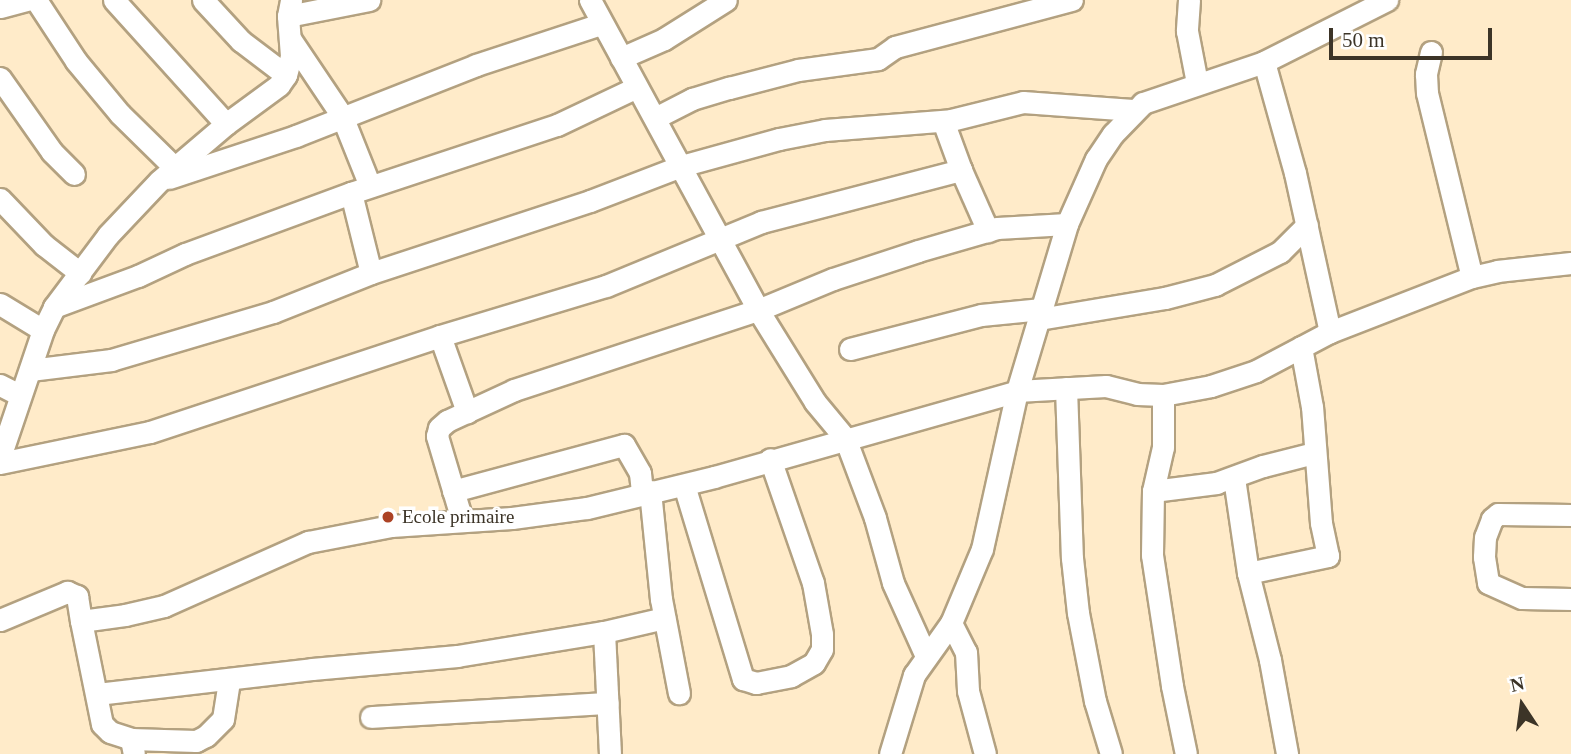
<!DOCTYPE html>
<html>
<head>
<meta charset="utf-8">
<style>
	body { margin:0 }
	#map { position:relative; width:1571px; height:754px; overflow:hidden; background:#ffebc9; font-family:"Times New Roman",serif }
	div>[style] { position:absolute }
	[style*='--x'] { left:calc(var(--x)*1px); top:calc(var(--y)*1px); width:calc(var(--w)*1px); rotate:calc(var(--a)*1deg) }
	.roads { filter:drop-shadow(2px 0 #b3a180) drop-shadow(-2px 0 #b3a180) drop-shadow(0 2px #b3a180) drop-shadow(0 -2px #b3a180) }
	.minor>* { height:21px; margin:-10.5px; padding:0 10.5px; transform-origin:10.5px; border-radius:10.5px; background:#fff }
	.dots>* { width:19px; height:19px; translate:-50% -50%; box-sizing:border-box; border:4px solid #fff; border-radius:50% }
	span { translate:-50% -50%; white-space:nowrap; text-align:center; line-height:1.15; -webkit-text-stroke:7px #fff; paint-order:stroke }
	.poi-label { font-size:19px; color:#3c3427 }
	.left { translate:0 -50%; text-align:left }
	.north { position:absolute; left:1487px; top:670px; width:70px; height:70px; -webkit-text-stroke:5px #fff; paint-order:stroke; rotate:347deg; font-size:19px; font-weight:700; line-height:28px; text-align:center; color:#3c3427 }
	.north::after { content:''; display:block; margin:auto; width:24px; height:32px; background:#3c3427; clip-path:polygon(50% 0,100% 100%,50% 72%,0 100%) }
	.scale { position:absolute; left:1329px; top:28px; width:163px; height:32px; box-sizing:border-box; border:4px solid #3c3427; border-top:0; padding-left:9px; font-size:21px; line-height:24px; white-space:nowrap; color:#3c3427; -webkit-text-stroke:5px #fff; paint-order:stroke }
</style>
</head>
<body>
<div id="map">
	<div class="roads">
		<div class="minor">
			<div style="--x:36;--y:0;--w:73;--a:56.7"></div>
			<div style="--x:76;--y:61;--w:69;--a:50.3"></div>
			<div style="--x:120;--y:114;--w:76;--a:44.5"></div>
			<div style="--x:114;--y:0;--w:167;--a:47.9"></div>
			<div style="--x:203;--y:0;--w:56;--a:47.2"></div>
			<div style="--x:241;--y:41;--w:56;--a:37.1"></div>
			<div style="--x:590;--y:0;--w:353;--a:61.5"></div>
			<div style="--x:758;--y:310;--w:108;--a:58.2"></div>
			<div style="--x:815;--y:402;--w:47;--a:50.2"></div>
			<div style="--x:845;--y:438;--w:85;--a:69.4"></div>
			<div style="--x:875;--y:518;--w:67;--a:74.5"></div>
			<div style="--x:893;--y:583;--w:80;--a:65.7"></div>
			<div style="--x:1189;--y:0;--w:31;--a:94"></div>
			<div style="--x:1187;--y:31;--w:53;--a:79.1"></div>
			<div style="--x:0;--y:7;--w:28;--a:-15"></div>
			<div style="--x:288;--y:16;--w:83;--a:-11.2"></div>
			<div style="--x:291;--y:40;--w:92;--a:56.1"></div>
			<div style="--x:342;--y:116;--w:75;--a:68.2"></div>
			<div style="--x:1431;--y:52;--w:23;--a:103"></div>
			<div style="--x:1426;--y:74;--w:19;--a:87"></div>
			<div style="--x:1427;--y:93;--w:189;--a:76.3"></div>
			<div style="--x:621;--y:58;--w:47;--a:-23.8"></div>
			<div style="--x:664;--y:39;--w:73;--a:-32.2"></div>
			<div style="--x:1264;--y:62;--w:115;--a:74.4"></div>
			<div style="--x:1295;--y:173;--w:163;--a:77.6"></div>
			<div style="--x:0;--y:78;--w:90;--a:54.9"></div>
			<div style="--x:52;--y:152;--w:31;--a:45"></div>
			<div style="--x:655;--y:118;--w:42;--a:-27.2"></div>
			<div style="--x:692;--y:99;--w:39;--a:-17"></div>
			<div style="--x:729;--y:88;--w:71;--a:-14.6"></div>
			<div style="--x:798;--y:70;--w:81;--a:-7.8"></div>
			<div style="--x:878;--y:59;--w:21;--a:-35"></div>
			<div style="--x:895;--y:47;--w:183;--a:-14.9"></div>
			<div style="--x:961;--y:170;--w:67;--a:66.1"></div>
			<div style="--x:169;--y:178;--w:134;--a:-18.3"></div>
			<div style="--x:296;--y:136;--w:193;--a:-21.5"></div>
			<div style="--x:476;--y:65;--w:132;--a:-18.2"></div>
			<div style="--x:351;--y:193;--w:82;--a:76"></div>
			<div style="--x:0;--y:199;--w:64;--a:46.3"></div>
			<div style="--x:44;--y:245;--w:46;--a:37.9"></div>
			<div style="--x:0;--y:304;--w:50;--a:31.2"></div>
			<div style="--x:54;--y:307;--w:90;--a:-20.3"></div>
			<div style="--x:138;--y:276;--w:52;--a:-25.1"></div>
			<div style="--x:185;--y:254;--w:177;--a:-20.2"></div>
			<div style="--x:351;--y:193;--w:217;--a:-18.3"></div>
			<div style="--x:557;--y:125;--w:86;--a:-25.4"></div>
			<div style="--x:1039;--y:319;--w:128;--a:-9.5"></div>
			<div style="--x:1165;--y:298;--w:52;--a:-14.6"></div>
			<div style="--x:1215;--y:285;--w:73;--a:-26.9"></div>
			<div style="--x:1280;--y:252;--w:38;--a:-45"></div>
			<div style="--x:440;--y:336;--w:81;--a:70.4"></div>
			<div style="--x:850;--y:349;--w:135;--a:-14.5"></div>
			<div style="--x:981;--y:315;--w:61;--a:-5.6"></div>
			<div style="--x:30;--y:370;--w:82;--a:-7"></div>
			<div style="--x:111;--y:360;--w:169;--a:-16.5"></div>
			<div style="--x:273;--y:312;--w:105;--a:-21.7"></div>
			<div style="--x:371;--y:273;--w:231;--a:-18.2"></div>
			<div style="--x:590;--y:201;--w:97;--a:-21"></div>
			<div style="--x:681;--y:166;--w:102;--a:-15.4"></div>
			<div style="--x:779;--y:139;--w:47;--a:-11.1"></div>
			<div style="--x:825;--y:130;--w:126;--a:-4.5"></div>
			<div style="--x:951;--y:120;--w:74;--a:-14"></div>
			<div style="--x:1023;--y:102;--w:110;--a:4.2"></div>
			<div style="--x:0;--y:385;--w:22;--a:27"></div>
			<div style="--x:1066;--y:388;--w:170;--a:88"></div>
			<div style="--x:1072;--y:558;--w:55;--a:83.8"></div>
			<div style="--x:1078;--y:613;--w:90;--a:79.1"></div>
			<div style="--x:1095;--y:701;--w:55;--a:73.2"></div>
			<div style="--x:1163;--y:395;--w:52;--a:90"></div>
			<div style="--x:1163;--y:447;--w:45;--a:102.8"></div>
			<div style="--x:1153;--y:491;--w:64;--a:90.9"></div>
			<div style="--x:1152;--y:555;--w:133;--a:81.3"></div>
			<div style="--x:1172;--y:686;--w:69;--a:78.4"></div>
			<div style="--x:0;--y:457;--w:134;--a:-71.3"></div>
			<div style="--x:43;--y:330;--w:25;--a:-64"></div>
			<div style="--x:54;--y:307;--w:90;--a:-53.1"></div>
			<div style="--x:108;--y:235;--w:74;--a:-46.6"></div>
			<div style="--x:159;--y:181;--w:88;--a:-40.4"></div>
			<div style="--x:226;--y:124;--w:66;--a:-36.3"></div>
			<div style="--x:279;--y:85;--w:12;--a:-55"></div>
			<div style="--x:286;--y:75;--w:20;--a:-75"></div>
			<div style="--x:291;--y:56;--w:40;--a:-94.3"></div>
			<div style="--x:288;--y:16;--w:16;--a:-79"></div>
			<div style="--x:0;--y:463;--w:153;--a:-11.7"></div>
			<div style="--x:150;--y:432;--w:305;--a:-18.3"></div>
			<div style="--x:440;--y:336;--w:173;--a:-16.8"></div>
			<div style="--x:606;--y:286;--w:168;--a:-22.4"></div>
			<div style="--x:761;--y:222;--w:207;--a:-14.6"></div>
			<div style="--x:961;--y:170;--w:52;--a:-110.2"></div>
			<div style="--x:1234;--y:478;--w:96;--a:81.6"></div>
			<div style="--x:1248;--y:573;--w:90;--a:75.8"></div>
			<div style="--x:1270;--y:660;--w:96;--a:79.7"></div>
			<div style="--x:684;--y:485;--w:203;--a:73.1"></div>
			<div style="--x:743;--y:679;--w:14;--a:17"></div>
			<div style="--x:756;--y:683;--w:36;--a:-11"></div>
			<div style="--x:791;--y:676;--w:26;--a:-29"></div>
			<div style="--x:814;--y:663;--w:16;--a:-60"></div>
			<div style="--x:822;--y:649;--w:15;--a:-90"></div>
			<div style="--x:822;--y:634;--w:52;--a:-100"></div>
			<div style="--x:813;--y:583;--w:131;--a:-109.1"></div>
			<div style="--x:453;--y:491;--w:177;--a:-15.1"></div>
			<div style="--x:624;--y:445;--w:32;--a:60"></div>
			<div style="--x:640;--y:473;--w:20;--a:84"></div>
			<div style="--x:650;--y:491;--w:109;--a:84.2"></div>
			<div style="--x:661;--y:599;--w:96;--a:79.2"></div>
			<div style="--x:1153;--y:491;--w:64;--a:-7.2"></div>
			<div style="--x:1216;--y:483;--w:50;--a:-19.9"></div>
			<div style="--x:1263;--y:466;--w:53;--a:-14.3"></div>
			<div style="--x:1571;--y:515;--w:73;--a:-179.2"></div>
			<div style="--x:1498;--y:514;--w:8;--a:140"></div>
			<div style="--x:1492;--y:519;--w:19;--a:111"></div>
			<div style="--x:1485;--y:537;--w:20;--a:93"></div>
			<div style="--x:1484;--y:557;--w:26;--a:81"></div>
			<div style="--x:1488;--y:583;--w:37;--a:24"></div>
			<div style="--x:1522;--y:598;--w:49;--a:1.2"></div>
			<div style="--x:462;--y:520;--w:88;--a:-106.6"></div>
			<div style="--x:437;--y:436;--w:8;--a:-76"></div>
			<div style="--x:439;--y:428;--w:11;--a:-41"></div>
			<div style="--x:447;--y:421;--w:74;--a:-24.8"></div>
			<div style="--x:514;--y:390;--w:257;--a:-18.2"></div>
			<div style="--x:758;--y:310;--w:81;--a:-22.5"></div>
			<div style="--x:833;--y:279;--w:89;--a:-18.2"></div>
			<div style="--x:918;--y:251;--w:82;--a:-16.2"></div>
			<div style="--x:997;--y:228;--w:70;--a:-3.3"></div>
			<div style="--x:1248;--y:573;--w:82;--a:-12"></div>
			<div style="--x:1328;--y:556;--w:34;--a:-102"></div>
			<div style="--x:1321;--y:523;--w:116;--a:-94.4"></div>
			<div style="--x:1312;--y:407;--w:61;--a:-100.4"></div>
			<div style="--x:0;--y:620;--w:73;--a:-22.7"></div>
			<div style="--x:67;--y:592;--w:11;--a:22"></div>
			<div style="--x:77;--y:596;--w:25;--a:81"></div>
			<div style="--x:81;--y:621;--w:44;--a:-7.8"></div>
			<div style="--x:125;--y:615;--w:40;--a:-13"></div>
			<div style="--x:164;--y:606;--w:158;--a:-24"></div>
			<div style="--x:308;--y:542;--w:85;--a:-10.9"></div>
			<div style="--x:391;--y:526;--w:121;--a:-3.8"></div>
			<div style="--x:512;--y:518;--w:76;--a:-7.6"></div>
			<div style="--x:587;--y:508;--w:131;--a:-13.7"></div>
			<div style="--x:714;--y:477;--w:315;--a:-15.8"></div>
			<div style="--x:1017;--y:391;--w:89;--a:-3.2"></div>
			<div style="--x:1106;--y:386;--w:32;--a:14"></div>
			<div style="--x:1137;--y:394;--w:26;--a:2"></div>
			<div style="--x:1163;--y:395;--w:49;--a:-10.6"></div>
			<div style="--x:1211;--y:386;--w:47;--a:-18.4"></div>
			<div style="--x:1256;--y:371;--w:84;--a:-27.8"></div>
			<div style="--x:1330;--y:332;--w:152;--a:-21.2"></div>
			<div style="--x:1472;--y:277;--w:26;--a:-13"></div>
			<div style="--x:1497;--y:271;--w:74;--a:-6.2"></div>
			<div style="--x:81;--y:621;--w:105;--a:78.5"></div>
			<div style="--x:102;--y:724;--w:11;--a:45"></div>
			<div style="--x:110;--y:732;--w:22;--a:18"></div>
			<div style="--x:131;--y:739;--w:15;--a:79"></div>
			<div style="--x:951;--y:623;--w:33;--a:63"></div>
			<div style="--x:966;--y:652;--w:39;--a:87"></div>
			<div style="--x:968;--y:691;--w:65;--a:74.9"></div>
			<div style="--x:604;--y:632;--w:122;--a:87.2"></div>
			<div style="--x:97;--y:694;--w:216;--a:-6.6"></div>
			<div style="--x:312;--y:669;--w:146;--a:-5.1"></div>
			<div style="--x:457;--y:656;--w:149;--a:-9.3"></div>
			<div style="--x:604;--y:632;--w:62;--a:-13.1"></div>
			<div style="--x:371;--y:717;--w:237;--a:-3.4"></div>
			<div style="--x:131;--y:739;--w:65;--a:1.8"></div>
			<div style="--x:196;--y:741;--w:11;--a:-27"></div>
			<div style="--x:206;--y:736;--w:24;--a:-45"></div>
			<div style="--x:223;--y:719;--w:39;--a:-81"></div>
			<div style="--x:890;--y:754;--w:83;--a:-73.1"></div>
			<div style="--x:914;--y:675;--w:64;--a:-54.6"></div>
			<div style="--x:951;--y:623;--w:80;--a:-67.3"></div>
			<div style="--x:982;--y:549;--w:162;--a:-77.5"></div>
			<div style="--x:1017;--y:391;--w:174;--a:-73.3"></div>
			<div style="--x:1067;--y:224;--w:71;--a:-66"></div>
			<div style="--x:1096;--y:159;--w:30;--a:-56"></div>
			<div style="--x:1113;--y:134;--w:43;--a:-45.9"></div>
			<div style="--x:1143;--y:103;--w:128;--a:-18.7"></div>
			<div style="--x:1264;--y:62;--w:138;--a:-26.8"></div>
		</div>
	</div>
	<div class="dots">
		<div style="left:388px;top:517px;background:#ac4325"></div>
	</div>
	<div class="poi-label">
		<span class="left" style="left:402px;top:517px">Ecole primaire</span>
	</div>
	<div class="north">N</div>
	<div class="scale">50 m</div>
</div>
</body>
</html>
